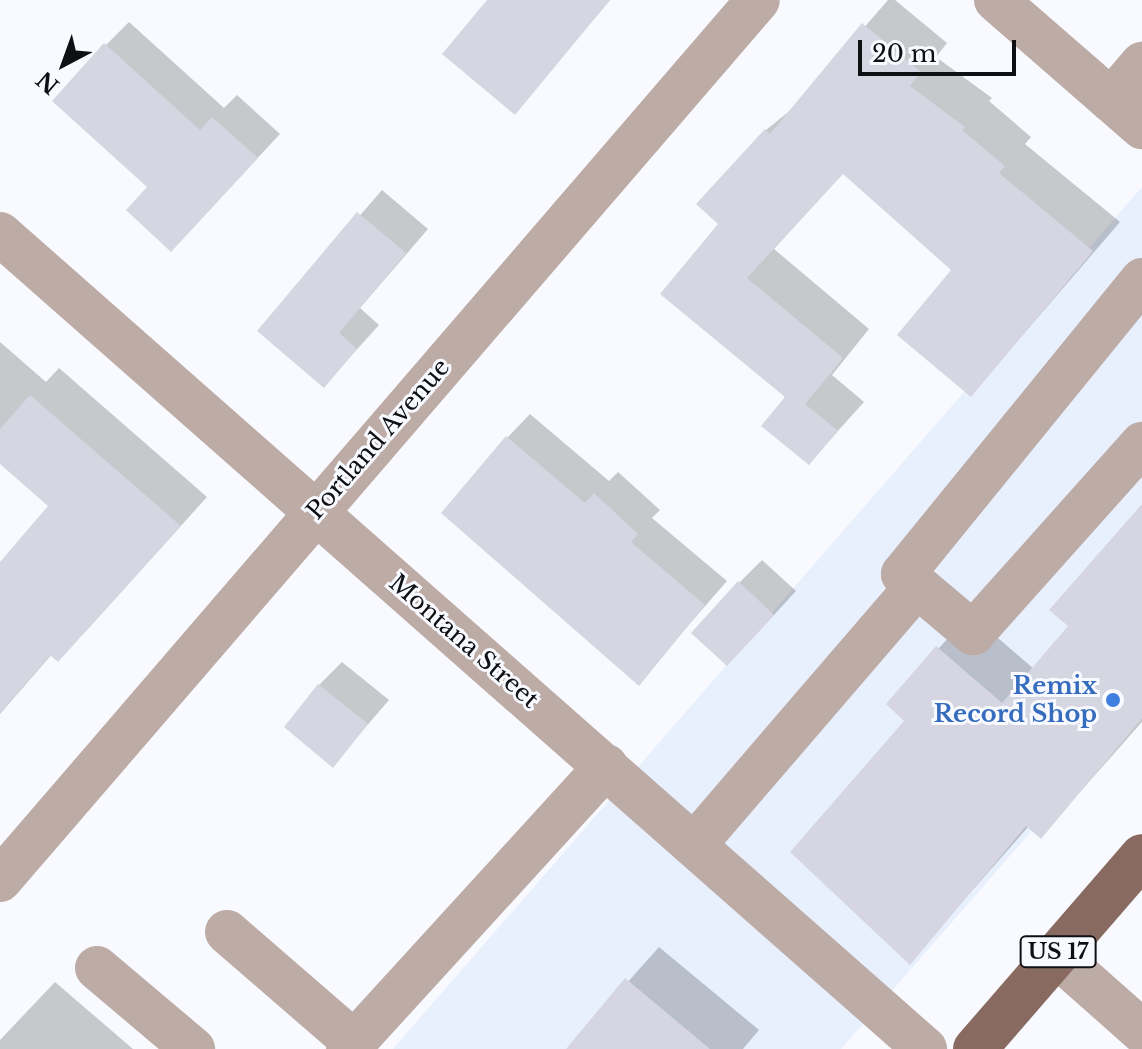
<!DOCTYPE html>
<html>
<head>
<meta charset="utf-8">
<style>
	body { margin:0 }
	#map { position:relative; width:1142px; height:1049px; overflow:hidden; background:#f8faff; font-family:"Libre Baskerville",serif }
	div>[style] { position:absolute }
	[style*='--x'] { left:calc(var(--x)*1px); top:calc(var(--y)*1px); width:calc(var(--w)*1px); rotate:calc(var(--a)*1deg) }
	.built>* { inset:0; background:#e8effd }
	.shadow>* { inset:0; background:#0003 }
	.building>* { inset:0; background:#d5d6e1 }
	.minor>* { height:44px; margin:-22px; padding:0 22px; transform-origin:22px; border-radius:22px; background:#bdaba6 }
	.major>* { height:44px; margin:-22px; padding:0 22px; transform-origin:22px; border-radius:22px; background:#896a60 }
	.dots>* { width:22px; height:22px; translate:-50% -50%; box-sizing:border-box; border:4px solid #f8faff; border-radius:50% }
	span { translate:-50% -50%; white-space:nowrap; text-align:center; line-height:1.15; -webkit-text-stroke:6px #f8faff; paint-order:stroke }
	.shield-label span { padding:2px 6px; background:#f8faff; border:2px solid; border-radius:6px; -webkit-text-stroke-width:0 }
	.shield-label { font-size:22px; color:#0f1014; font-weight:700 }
	.street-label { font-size:24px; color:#0f1014 }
	.shop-label { font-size:24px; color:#366cbe; font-weight:700 }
	.right { translate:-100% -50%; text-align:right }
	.north { position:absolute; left:24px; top:24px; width:80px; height:80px; -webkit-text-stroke:6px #f8faff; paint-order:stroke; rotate:221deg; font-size:22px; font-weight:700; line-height:32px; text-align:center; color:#0f1014 }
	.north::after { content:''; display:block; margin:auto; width:28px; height:36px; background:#0f1014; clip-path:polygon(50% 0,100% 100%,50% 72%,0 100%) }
	.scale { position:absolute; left:858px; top:40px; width:158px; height:36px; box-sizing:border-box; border:4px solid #0f1014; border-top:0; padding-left:10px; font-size:24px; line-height:28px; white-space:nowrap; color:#0f1014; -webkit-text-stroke:6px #f8faff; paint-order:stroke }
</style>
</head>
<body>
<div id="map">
	<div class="built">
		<div style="clip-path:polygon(1142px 187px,1142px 705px,841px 1049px,393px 1049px)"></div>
	</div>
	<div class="shadow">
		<div style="clip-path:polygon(489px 0,610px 0,515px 112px)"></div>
		<div style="clip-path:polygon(888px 0,895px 0,947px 43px,936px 57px,992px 98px,989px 101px,1031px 137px,1025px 144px,1120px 222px,971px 395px,954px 270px,844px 172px,774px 249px,869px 329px,832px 375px,864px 402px,809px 463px,720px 224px,766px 130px,797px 105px)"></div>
		<div style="clip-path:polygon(129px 22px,224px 108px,237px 95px,280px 134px,194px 226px,150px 187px,106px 45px)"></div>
		<div style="clip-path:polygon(382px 190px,428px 229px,360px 308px,379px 325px,324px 386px,260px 331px)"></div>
		<div style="clip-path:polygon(0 342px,46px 382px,59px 368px,207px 497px,86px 631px,52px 654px,0 714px,0 565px,51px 506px,0 462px)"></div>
		<div style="clip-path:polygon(530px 414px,609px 481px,618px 472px,660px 510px,652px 518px,727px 581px,638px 683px,507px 438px)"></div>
		<div style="clip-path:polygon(1142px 507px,1142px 722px,1041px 836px,1029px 826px,909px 962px,907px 721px,888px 704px,970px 614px,1034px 669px,1071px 626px)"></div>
		<div style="clip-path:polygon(762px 560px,796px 591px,750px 641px,739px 583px)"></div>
		<div style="clip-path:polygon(342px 662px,389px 700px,333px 765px,319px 685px)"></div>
		<div style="clip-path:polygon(659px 947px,759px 1030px,743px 1049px,568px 1049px)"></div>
		<div style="clip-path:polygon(55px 982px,133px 1049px,0 1049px,0 1040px)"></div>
	</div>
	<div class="building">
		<div style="clip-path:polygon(487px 0,610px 0,515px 115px,442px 54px)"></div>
		<div style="clip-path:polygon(862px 23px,921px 72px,910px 86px,965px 127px,962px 130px,1005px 166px,999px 173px,1093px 251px,971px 397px,897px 335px,951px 270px,843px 174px,747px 278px,843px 358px,805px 404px,838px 431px,809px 465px,761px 426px,785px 397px,660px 294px,718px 224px,696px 204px,765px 129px,770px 134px)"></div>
		<div style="clip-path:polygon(104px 43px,200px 130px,212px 117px,258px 158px,171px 252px,126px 210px,147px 187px,52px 101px)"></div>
		<div style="clip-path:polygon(357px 212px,406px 253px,339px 333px,357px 349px,324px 388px,257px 331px)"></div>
		<div style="clip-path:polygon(30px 395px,181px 526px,58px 662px,50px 655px,0 713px,0 562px,48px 506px,0 464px,0 429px)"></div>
		<div style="clip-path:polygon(506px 436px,585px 503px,594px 493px,638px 534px,631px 542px,705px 605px,639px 686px,441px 513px)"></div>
		<div style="clip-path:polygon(1142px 504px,1142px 718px,1041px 839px,1026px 826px,910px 965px,790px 852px,904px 721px,886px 704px,936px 646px,1002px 703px,1068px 626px,1049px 610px)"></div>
		<div style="clip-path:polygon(738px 581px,774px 615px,727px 666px,691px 633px)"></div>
		<div style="clip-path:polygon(318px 684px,368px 724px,333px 768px,284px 727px)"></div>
		<div style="clip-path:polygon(625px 978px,710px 1049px,566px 1049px)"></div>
	</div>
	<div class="minor">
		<div style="--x:996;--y:0;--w:194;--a:41"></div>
		<div style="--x:1111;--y:100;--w:48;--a:-49.3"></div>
		<div style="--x:0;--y:234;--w:1233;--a:41.38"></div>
		<div style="--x:1142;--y:280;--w:379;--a:129.1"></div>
		<div style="--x:903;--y:574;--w:92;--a:40.1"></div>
		<div style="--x:973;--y:633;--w:254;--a:-48.2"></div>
		<div style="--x:695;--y:844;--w:340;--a:-49.3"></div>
		<div style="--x:0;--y:880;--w:1161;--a:-49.26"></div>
		<div style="--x:227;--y:932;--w:168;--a:40.9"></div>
		<div style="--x:1056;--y:955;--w:115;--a:41.5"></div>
		<div style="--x:97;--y:968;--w:126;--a:40.2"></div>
		<div style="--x:348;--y:1049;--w:383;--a:-47.6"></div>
	</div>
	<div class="major">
		<div style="--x:975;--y:1049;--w:255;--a:-49.1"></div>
	</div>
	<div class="dots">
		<div style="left:1113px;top:700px;background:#3f7fe0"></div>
	</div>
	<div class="shield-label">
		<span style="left:1058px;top:952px">US 17</span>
	</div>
	<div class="street-label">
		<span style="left:378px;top:439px;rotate:-49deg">Portland Avenue</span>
		<span style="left:464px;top:641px;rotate:41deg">Montana Street</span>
	</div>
	<div class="shop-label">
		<span class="right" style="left:1097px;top:700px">Remix<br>Record Shop</span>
	</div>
	<div class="north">N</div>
	<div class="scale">20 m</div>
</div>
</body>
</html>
